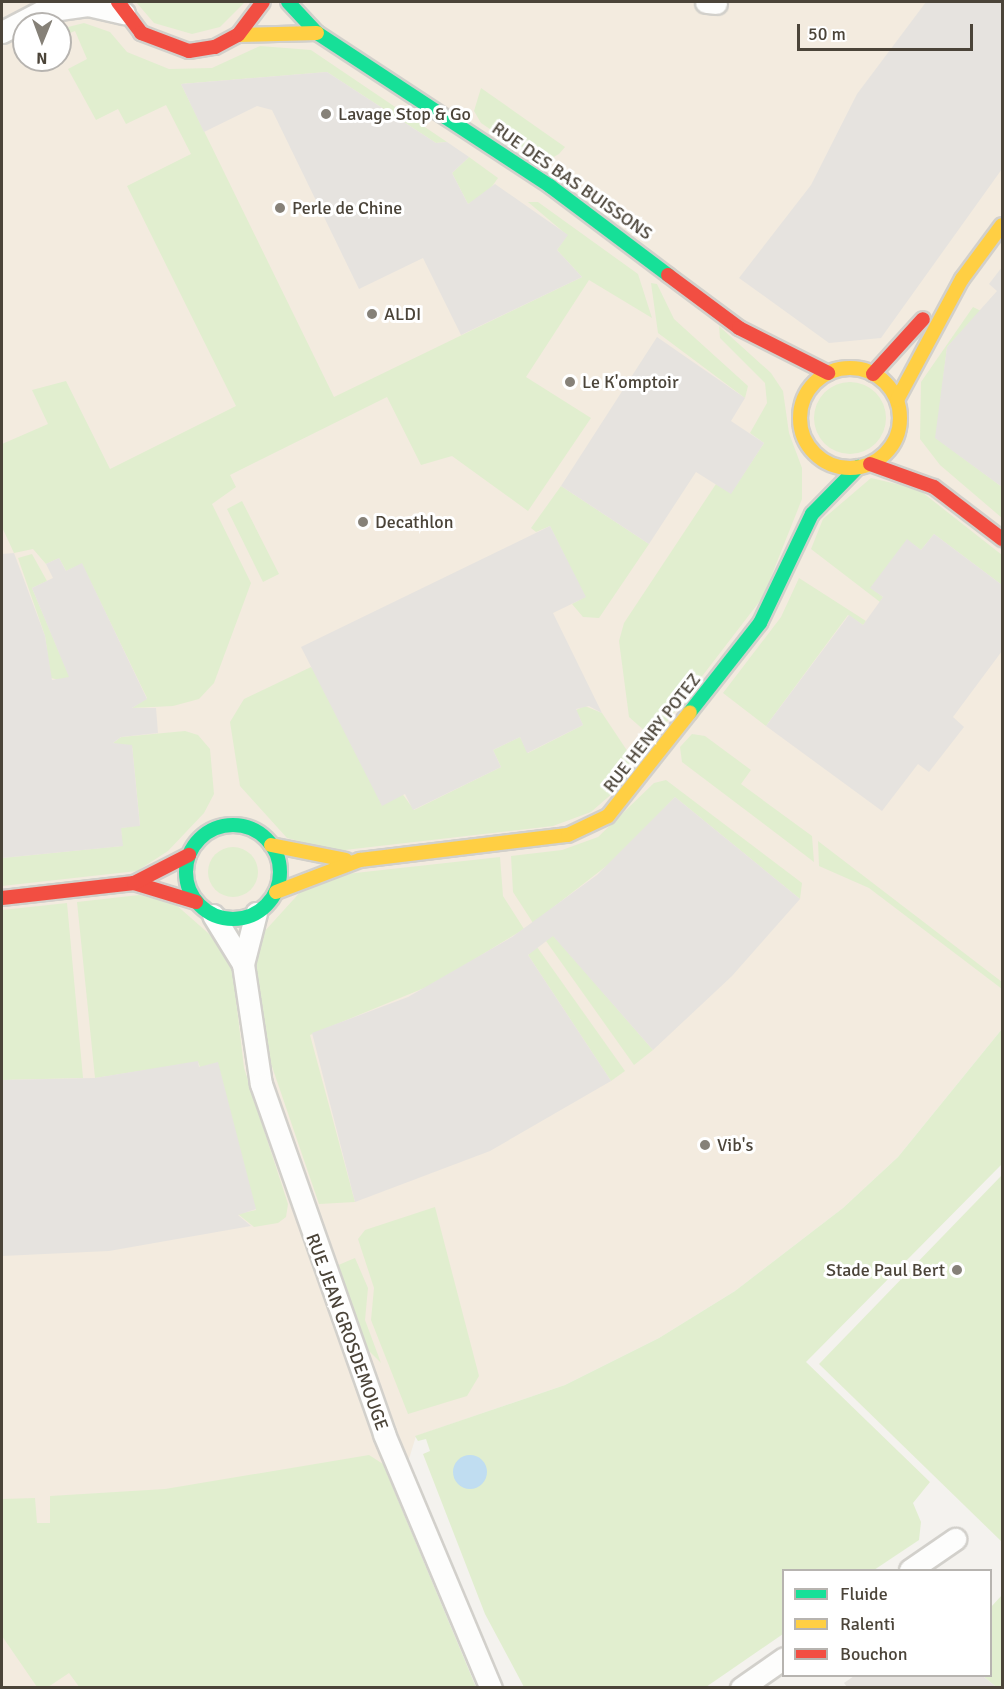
<!DOCTYPE html>
<html>
<head>
<meta charset="utf-8">
<style>
	body { margin:0 }
	#map { position:relative; width:1004px; height:1689px; overflow:hidden; background:#f4f2ee; font-family:Signika,sans-serif }
	div>[style] { position:absolute }
	[style*='--x'] { left:calc(var(--x)*1px); top:calc(var(--y)*1px); width:calc(var(--w)*1px); rotate:calc(var(--a)*1deg) }
	.commercial>* { inset:0; background:#f3ebdf }
	.green>* { inset:0; background:#e1eecf }
	.round { border-radius:50% }
	.parking>* { inset:0; background:#e6e3df }
	.water>* { inset:0; background:#c0ddf1 }
	.roads { filter:drop-shadow(2px 0 #d2d0cb) drop-shadow(-2px 0 #d2d0cb) drop-shadow(0 2px #d2d0cb) drop-shadow(0 -2px #d2d0cb) }
	.street>* { height:21px; margin:-10.5px; padding:0 10.5px; transform-origin:10.5px; border-radius:10.5px; background:#fdfdfc }
	.fast>* { height:14px; margin:-7px; padding:0 7px; transform-origin:7px; border-radius:7px; background:#16e098 }
	.fast>.ring { margin:-7px; padding:0; box-sizing:content-box; background:none; border:14px solid #16e098; border-radius:50% }
	.slow>* { height:14px; margin:-7px; padding:0 7px; transform-origin:7px; border-radius:7px; background:#ffcf43 }
	.slow>.ring { margin:-7px; padding:0; box-sizing:content-box; background:none; border:14px solid #ffcf43; border-radius:50% }
	.jam>* { height:14px; margin:-7px; padding:0 7px; transform-origin:7px; border-radius:7px; background:#f24e42 }
	.dots>* { width:16px; height:16px; translate:-50% -50%; box-sizing:border-box; border:3px solid #fff; border-radius:50% }
	span { translate:-50% -50%; white-space:nowrap; text-align:center; line-height:1.15; -webkit-text-stroke:6px #fff; paint-order:stroke }
	.poi-label { font-size:18px; color:#4b4439 }
	.left { translate:0 -50%; text-align:left }
	.right { translate:-100% -50%; text-align:right }
	.street-label { font-size:18px; color:#4b4439 }
	.frame { position:absolute; inset:0; border:3px solid #4b4439; pointer-events:none }
	.legend { position:absolute; left:782px; top:1569px; width:210px; height:108px; box-sizing:border-box; background:#fff; border:2px solid #b7b4b0; margin:0; padding:8px 10px; list-style:none; font-size:18px; color:#4b4439 }
	.legend li { display:flex; align-items:center; gap:12px; height:30px }
	.legend b { width:30px; border:2px solid #b7b4b0 }
	.north { position:absolute; left:12px; top:12px; width:60px; height:60px; box-sizing:border-box; background:#fff; border:2px solid #b7b4b0; border-radius:50%; rotate:181deg; font-size:16px; font-weight:700; line-height:24px; text-align:center; color:#4b4439 }
	.north::after { content:''; display:block; margin:auto; width:21px; height:27px; background:#868178; clip-path:polygon(50% 0,100% 100%,50% 72%,0 100%) }
	.scale { position:absolute; left:797px; top:24px; width:176px; height:27px; box-sizing:border-box; border:3px solid #4b4439; border-top:0; padding-left:8px; font-size:18px; line-height:21px; white-space:nowrap; color:#4b4439; -webkit-text-stroke:4px #fff; paint-order:stroke }
</style>
</head>
<body>
<div id="map">
	<div class="commercial">
		<div style="clip-path:polygon(evenodd,2px 2px,1002px 2px,1002px 1029px,898px 1157px,843px 1208px,735px 1291px,659px 1338px,565px 1385px,416px 1436px,379px 1557px,175px 1687px,2px 1688px,2px 2px,24px 24px,60px 24px,60px 60px,24px 60px,24px 24px)"></div>
	</div>
	<div class="green">
		<div style="clip-path:polygon(136px 2px,245px 2px,220px 27px,192px 34px,154px 23px)"></div>
		<div style="clip-path:polygon(84px 23px,110px 32px,127px 52px,169px 69px,212px 68px,260px 46px,311px 50px,447px 142px,436px 143px,327px 72px,181px 84px,334px 397px,582px 277px,557px 250px,567px 235px,528px 202px,538px 202px,638px 274px,652px 318px,589px 280px,526px 377px,591px 418px,528px 511px,452px 456px,421px 465px,387px 397px,230px 475px,236px 487px,212px 504px,251px 583px,214px 683px,199px 699px,173px 706px,132px 708px,147px 698px,82px 564px,66px 571px,59px 558px,46px 564px,33px 549px,14px 553px,2px 527px,2px 444px,48px 424px,32px 390px,66px 381px,110px 469px,236px 406px,127px 186px,191px 154px,166px 105px,126px 124px,118px 109px,96px 120px,68px 69px,87px 59px,75px 31px,60px 37px,60px 29px)"></div>
		<div style="clip-path:polygon(481px 88px,565px 147px,559px 154px,550px 159px,530px 156px,481px 123px,474px 111px)"></div>
		<div style="clip-path:polygon(469px 157px,498px 178px,488px 192px,468px 204px,452px 173px)"></div>
		<div style="clip-path:polygon(651px 283px,657px 284px,674px 319px,748px 386px,745px 398px,658px 333px)"></div>
		<div style="clip-path:polygon(973px 307px,981px 311px,947px 347px,936px 438px,1002px 487px,1002px 518px,940px 465px,920px 439px,921px 382px)"></div>
		<div style="clip-path:polygon(719px 326px,771px 373px,783px 391px,789px 433px,802px 468px,802px 499px,763px 597px,660px 731px,646px 732px,629px 717px,619px 641px,624px 623px,716px 484px,731px 493px,764px 443px,750px 433px,767px 403px,765px 383px,720px 338px)"></div>
		<div class="round" style="left:814px;top:382px;width:72px;height:72px"></div>
		<div style="clip-path:polygon(871px 478px,918px 489px,1002px 555px,1002px 585px,934px 534px,921px 550px,907px 540px,871px 588px,883px 597px,880px 602px,811px 549px,823px 519px)"></div>
		<div style="clip-path:polygon(561px 486px,649px 544px,599px 618px,583px 617px,572px 604px,585px 597px,550px 526px,536px 532px,531px 528px)"></div>
		<div style="clip-path:polygon(242px 501px,279px 574px,263px 582px,227px 509px)"></div>
		<div style="clip-path:polygon(32px 554px,47px 581px,32px 588px,70px 678px,63px 681px,51px 678px,45px 636px,18px 558px)"></div>
		<div style="clip-path:polygon(799px 578px,866px 621px,863px 625px,848px 615px,766px 726px,723px 693px,781px 617px)"></div>
		<div style="clip-path:polygon(311px 667px,414px 810px,501px 767px,493px 750px,520px 737px,528px 753px,583px 725px,576px 710px,585px 706px,602px 713px,628px 752px,631px 768px,622px 785px,591px 812px,553px 826px,336px 851px,287px 838px,240px 786px,230px 722px,244px 699px)"></div>
		<div style="clip-path:polygon(185px 731px,198px 735px,210px 749px,214px 794px,204px 813px,168px 851px,137px 871px,2px 886px,2px 858px,122px 846px,121px 828px,140px 825px,132px 746px,113px 747px,113px 743px,121px 737px)"></div>
		<div style="clip-path:polygon(692px 734px,705px 736px,751px 770px,741px 784px,812px 836px,814px 862px,682px 762px,680px 747px)"></div>
		<div style="clip-path:polygon(666px 780px,802px 883px,800px 899px,675px 797px,618px 857px,533px 923px,513px 892px,511px 856px,562px 850px,598px 837px,654px 783px)"></div>
		<div style="clip-path:polygon(818px 841px,1002px 982px,1002px 989px,869px 888px,819px 866px)"></div>
		<div class="round" style="left:208px;top:847px;width:50px;height:50px"></div>
		<div style="clip-path:polygon(500px 857px,503px 896px,524px 929px,434px 984px,310px 1035px,355px 1202px,319px 1204px,266px 1049px,256px 965px,263px 933px,303px 889px,328px 876px)"></div>
		<div style="clip-path:polygon(139px 895px,174px 903px,224px 947px,232px 965px,244px 1068px,288px 1204px,286px 1217px,278px 1223px,254px 1227px,238px 1214px,256px 1210px,198px 1062px,95px 1078px,77px 902px)"></div>
		<div style="clip-path:polygon(67px 903px,83px 1078px,2px 1080px,2px 910px)"></div>
		<div style="clip-path:polygon(553px 935px,653px 1050px,634px 1065px,546px 941px)"></div>
		<div style="clip-path:polygon(537px 947px,625px 1071px,611px 1081px,528px 955px)"></div>
		<div style="clip-path:polygon(1002px 1029px,1002px 1164px,806px 1362px,930px 1482px,913px 1503px,921px 1522px,919px 1540px,874px 1570px,784px 1570px,783px 1634px,706px 1687px,524px 1687px,485px 1614px,423px 1454px,430px 1451px,426px 1439px,418px 1441px,415px 1436px,565px 1385px,659px 1338px,735px 1291px,843px 1208px,898px 1157px)"></div>
		<div style="clip-path:polygon(1002px 1175px,1002px 1542px,819px 1364px)"></div>
		<div style="clip-path:polygon(435px 1207px,479px 1376px,467px 1396px,408px 1414px,371px 1320px,374px 1288px,358px 1239px,365px 1230px)"></div>
		<div style="clip-path:polygon(355px 1258px,368px 1288px,365px 1320px,381px 1363px,362px 1344px,336px 1266px)"></div>
		<div style="clip-path:polygon(369px 1455px,383px 1464px,476px 1687px,80px 1688px,69px 1673px,48px 1687px,37px 1687px,2px 1636px,2px 1499px,35px 1498px,37px 1523px,50px 1523px,50px 1496px,165px 1489px)"></div>
		<div style="clip-path:polygon(1002px 1595px,1002px 1687px,996px 1687px,983px 1676px,990px 1676px,991px 1607px)"></div>
	</div>
	<div class="parking">
		<div style="clip-path:polygon(926px 2px,1002px 2px,1002px 169px,881px 338px,829px 343px,739px 278px,811px 185px,857px 94px)"></div>
		<div style="clip-path:polygon(327px 72px,436px 143px,447px 142px,469px 157px,452px 173px,468px 204px,495px 184px,568px 235px,557px 250px,582px 277px,461px 335px,423px 258px,359px 289px,272px 110px,257px 106px,204px 132px,181px 84px)"></div>
		<div style="clip-path:polygon(1002px 267px,1002px 487px,935px 438px,947px 347px,997px 291px,989px 284px)"></div>
		<div style="clip-path:polygon(657px 337px,745px 398px,731px 421px,764px 443px,731px 494px,696px 472px,649px 544px,561px 486px)"></div>
		<div style="clip-path:polygon(550px 526px,586px 597px,553px 613px,602px 713px,589px 706px,576px 709px,583px 725px,527px 753px,520px 737px,493px 750px,501px 767px,413px 810px,405px 794px,382px 806px,301px 647px)"></div>
		<div style="clip-path:polygon(934px 534px,1002px 585px,1002px 651px,953px 717px,964px 727px,929px 772px,918px 764px,882px 811px,766px 726px,849px 615px,863px 625px,883px 597px,870px 588px,907px 539px,921px 550px)"></div>
		<div style="clip-path:polygon(14px 553px,45px 636px,52px 680px,69px 677px,32px 588px,53px 578px,46px 564px,59px 558px,66px 571px,82px 563px,147px 699px,132px 708px,156px 708px,158px 733px,121px 737px,113px 743px,132px 745px,140px 826px,121px 828px,123px 846px,2px 858px,2px 554px)"></div>
		<div style="clip-path:polygon(675px 797px,800px 899px,732px 976px,653px 1050px,553px 936px,528px 955px,611px 1081px,490px 1151px,355px 1202px,312px 1033px,408px 997px,512px 937px,597px 875px)"></div>
		<div style="clip-path:polygon(198px 1061px,199px 1067px,218px 1062px,256px 1209px,238px 1215px,251px 1226px,109px 1251px,2px 1256px,2px 1080px,95px 1078px)"></div>
		<div style="clip-path:polygon(854px 1676px,983px 1676px,996px 1687px,847px 1687px,844px 1683px)"></div>
	</div>
	<div class="water">
		<div class="round" style="left:453px;top:1455px;width:34px;height:34px"></div>
	</div>
	<div class="roads">
		<div class="street">
			<div style="--x:706;--y:2;--w:10;--a:6"></div>
			<div style="--x:45;--y:11;--w:43;--a:-7.9"></div>
			<div style="--x:88;--y:5;--w:37;--a:13"></div>
			<div style="--x:2;--y:32;--w:61;--a:-27.4"></div>
			<div style="--x:256;--y:913;--w:53;--a:104.3"></div>
			<div style="--x:243;--y:964;--w:121;--a:81.5"></div>
			<div style="--x:261;--y:1084;--w:371;--a:70.6"></div>
			<div style="--x:384;--y:1434;--w:276;--a:67.2"></div>
			<div style="--x:213;--y:915;--w:57;--a:58.5"></div>
			<div style="--x:910;--y:1570;--w:55;--a:-34.6"></div>
			<div style="--x:741;--y:1688;--w:52;--a:-34.9"></div>
		</div>
		<div class="fast">
			<div style="--x:288;--y:2;--w:42;--a:46.9"></div>
			<div style="--x:317;--y:33;--w:279;--a:33.3"></div>
			<div style="--x:550;--y:186;--w:148;--a:37"></div>
			<div style="--x:690;--y:712;--w:113;--a:-51.8"></div>
			<div style="--x:760;--y:623;--w:121;--a:-64.5"></div>
			<div style="--x:812;--y:514;--w:66;--a:-45.6"></div>
			<div class="ring" style="left:186px;top:825px;width:80px;height:80px"></div>
		</div>
		<div class="slow">
			<div style="--x:238;--y:35;--w:79;--a:-1.5"></div>
			<div class="ring" style="left:800px;top:368px;width:86px;height:86px"></div>
			<div style="--x:897;--y:400;--w:137;--a:-61.8"></div>
			<div style="--x:962;--y:279;--w:67;--a:-53.5"></div>
			<div style="--x:271;--y:845;--w:76;--a:11.3"></div>
			<div style="--x:276;--y:892;--w:90;--a:-20.9"></div>
			<div style="--x:360;--y:860;--w:209;--a:-6.9"></div>
			<div style="--x:568;--y:835;--w:44;--a:-25.4"></div>
			<div style="--x:608;--y:816;--w:132;--a:-51.7"></div>
		</div>
		<div class="jam">
			<div style="--x:118;--y:2;--w:39;--a:53"></div>
			<div style="--x:141;--y:33;--w:51;--a:20.6"></div>
			<div style="--x:189;--y:51;--w:26;--a:-9"></div>
			<div style="--x:215;--y:47;--w:26;--a:-28"></div>
			<div style="--x:238;--y:35;--w:41;--a:-52.9"></div>
			<div style="--x:668;--y:275;--w:89;--a:36.7"></div>
			<div style="--x:739;--y:328;--w:100;--a:26.8"></div>
			<div style="--x:873;--y:374;--w:74;--a:-47.7"></div>
			<div style="--x:870;--y:464;--w:68;--a:19.8"></div>
			<div style="--x:934;--y:487;--w:86;--a:37.4"></div>
			<div style="--x:134;--y:883;--w:65;--a:17"></div>
			<div style="--x:2;--y:898;--w:133;--a:-6.5"></div>
			<div style="--x:134;--y:883;--w:62;--a:-27"></div>
		</div>
	</div>
	<div class="dots">
		<div style="left:326px;top:114px;background:#868178"></div>
		<div style="left:280px;top:208px;background:#868178"></div>
		<div style="left:372px;top:314px;background:#868178"></div>
		<div style="left:570px;top:382px;background:#868178"></div>
		<div style="left:363px;top:522px;background:#868178"></div>
		<div style="left:705px;top:1145px;background:#868178"></div>
		<div style="left:957px;top:1270px;background:#868178"></div>
	</div>
	<div class="poi-label">
		<span class="left" style="left:338px;top:114px">Lavage Stop &amp; Go</span>
		<span class="left" style="left:292px;top:208px">Perle de Chine</span>
		<span class="left" style="left:384px;top:314px">ALDI</span>
		<span class="left" style="left:582px;top:382px">Le K'omptoir</span>
		<span class="left" style="left:375px;top:522px">Decathlon</span>
		<span class="left" style="left:717px;top:1145px">Vib's</span>
		<span class="right" style="left:945px;top:1270px">Stade Paul Bert</span>
	</div>
	<div class="street-label">
		<span style="left:572px;top:181px;rotate:35deg">RUE DES BAS BUISSONS</span>
		<span style="left:652px;top:733px;rotate:-52deg">RUE HENRY POTEZ</span>
		<span style="left:347px;top:1332px;rotate:70deg">RUE JEAN GROSDEMOUGE</span>
	</div>
	<div class="frame"></div>
	<ul class="legend">
	<li><b style="height:8px;background:#16e098"></b>Fluide</li>
	<li><b style="height:8px;background:#ffcf43"></b>Ralenti</li>
	<li><b style="height:8px;background:#f24e42"></b>Bouchon</li>
	</ul>
	<div class="north">N</div>
	<div class="scale">50 m</div>
</div>
</body>
</html>
